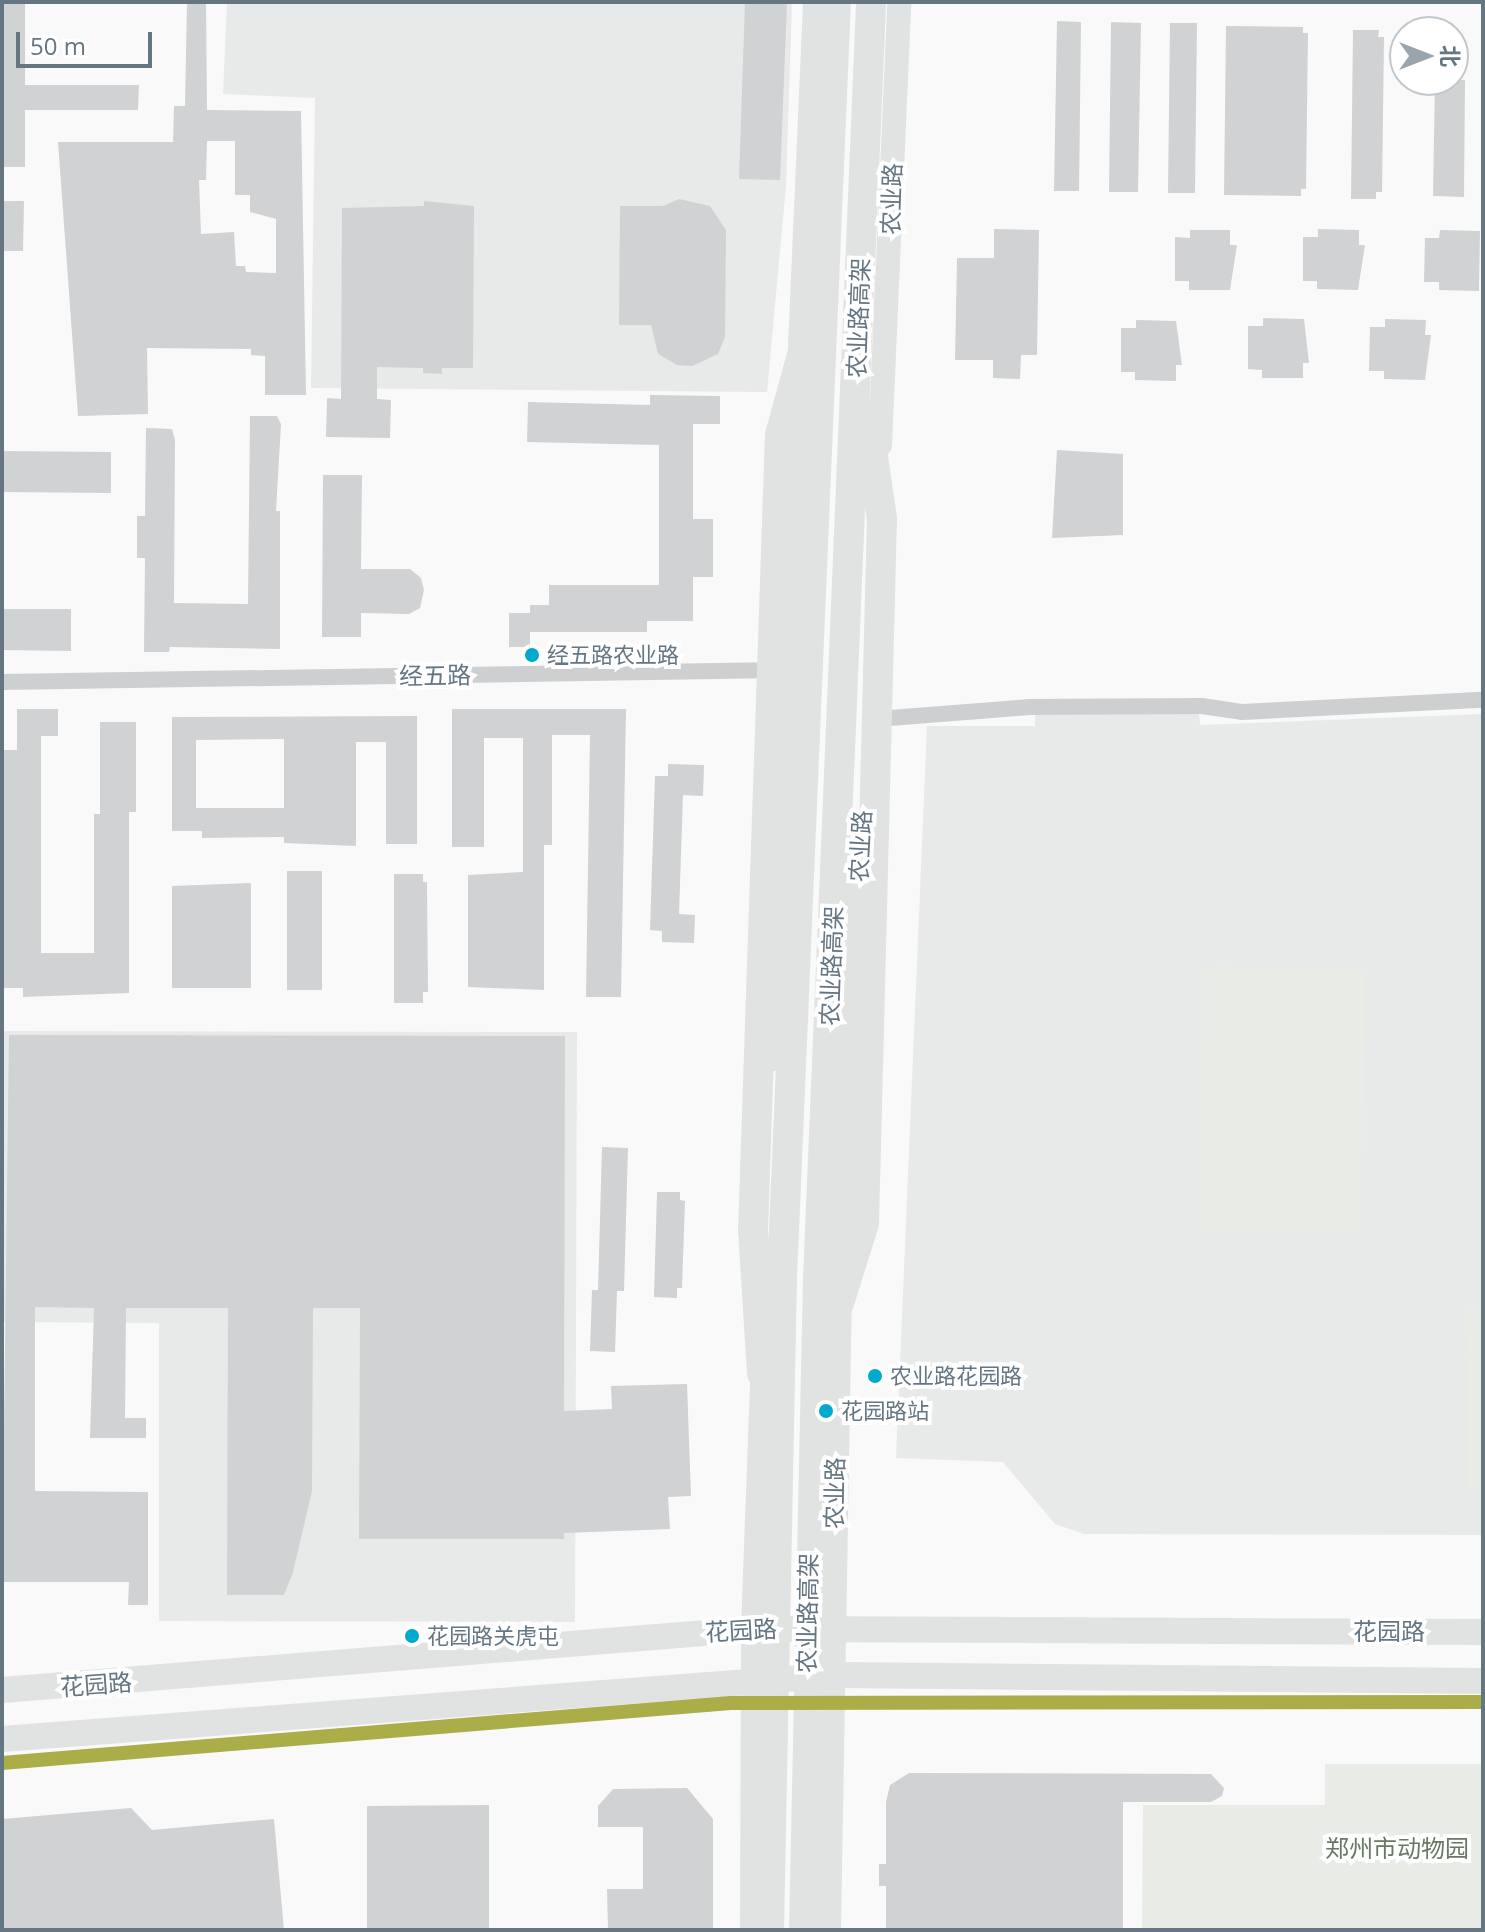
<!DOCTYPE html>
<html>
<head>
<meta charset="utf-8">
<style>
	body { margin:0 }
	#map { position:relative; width:1485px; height:1932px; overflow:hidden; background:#f9f9f9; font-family:"Open Sans","Noto Sans SC",sans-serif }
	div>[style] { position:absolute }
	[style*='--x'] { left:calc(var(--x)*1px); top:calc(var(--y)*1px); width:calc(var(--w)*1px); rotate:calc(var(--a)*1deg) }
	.built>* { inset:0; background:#e8e9e9 }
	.green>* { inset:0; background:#e8ebe6 }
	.building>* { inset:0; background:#d0d2d3 }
	.street>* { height:16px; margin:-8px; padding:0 8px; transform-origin:8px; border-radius:8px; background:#cecfd0 }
	.secondary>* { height:24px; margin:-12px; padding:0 12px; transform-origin:12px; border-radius:12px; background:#e1e2e2 }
	.primary>* { height:26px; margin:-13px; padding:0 13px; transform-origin:13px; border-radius:13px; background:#e1e2e2 }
	.highway>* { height:30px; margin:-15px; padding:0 15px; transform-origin:15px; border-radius:15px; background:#e1e2e2 }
	.metro-1>* { height:14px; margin:-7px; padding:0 7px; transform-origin:7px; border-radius:7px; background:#aaad48 }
	.dots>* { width:22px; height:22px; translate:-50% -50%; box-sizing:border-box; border:4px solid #fff; border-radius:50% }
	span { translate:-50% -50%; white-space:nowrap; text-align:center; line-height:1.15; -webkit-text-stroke:8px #fff; paint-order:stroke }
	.bus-label { font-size:22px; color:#657683 }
	.left { translate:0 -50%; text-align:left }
	.street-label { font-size:24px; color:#657683 }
	.park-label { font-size:24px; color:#687a64 }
	.frame { position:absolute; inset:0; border:4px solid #657683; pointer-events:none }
	.north { position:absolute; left:1389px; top:16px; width:80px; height:80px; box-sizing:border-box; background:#fff; border:2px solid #c1c8cd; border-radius:50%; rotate:90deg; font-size:22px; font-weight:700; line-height:32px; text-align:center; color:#657683 }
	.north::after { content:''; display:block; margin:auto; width:28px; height:36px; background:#99a4ac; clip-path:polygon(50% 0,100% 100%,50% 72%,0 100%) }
	.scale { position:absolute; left:16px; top:32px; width:136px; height:36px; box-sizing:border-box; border:4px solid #657683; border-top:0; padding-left:10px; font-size:24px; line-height:28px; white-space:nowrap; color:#657683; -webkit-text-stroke:6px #fff; paint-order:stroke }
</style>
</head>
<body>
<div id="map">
	<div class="built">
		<div style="clip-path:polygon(227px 2px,792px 2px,786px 186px,767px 392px,311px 388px,315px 98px,223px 94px)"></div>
		<div style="clip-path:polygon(1199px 712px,1200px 725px,1483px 714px,1483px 1595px,1481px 1535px,1084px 1534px,1055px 1524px,1003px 1462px,896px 1458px,927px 726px,1035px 726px,1035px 713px)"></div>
		<div style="clip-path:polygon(2px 1031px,577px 1032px,575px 1622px,159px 1621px,159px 1323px,2px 1322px)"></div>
	</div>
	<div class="green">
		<div style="clip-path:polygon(1255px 2px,1483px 2px,1483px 4px)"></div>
		<div style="clip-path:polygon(1202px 966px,1366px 967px,1360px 1232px,1201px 1232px)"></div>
		<div style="clip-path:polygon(1466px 1309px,1483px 1309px,1483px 1485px,1467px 1490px)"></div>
		<div style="clip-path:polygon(1325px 1764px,1483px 1764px,1483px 1930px,1142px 1930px,1143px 1805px,1325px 1805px)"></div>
	</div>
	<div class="building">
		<div style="clip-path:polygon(2px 2px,25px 2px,25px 85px,139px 85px,138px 110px,25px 110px,25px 167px,2px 167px)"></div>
		<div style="clip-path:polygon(evenodd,187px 2px,206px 2px,207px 110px,301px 111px,306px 395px,265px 395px,265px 356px,251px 355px,251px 349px,147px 348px,148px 414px,78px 416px,58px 142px,173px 142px,174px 106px,185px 106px,187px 2px,207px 141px,235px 141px,235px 195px,250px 195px,250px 212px,276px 219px,276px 273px,246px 272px,245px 266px,236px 266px,234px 232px,201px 234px,199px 180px,206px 180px,207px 141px)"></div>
		<div style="clip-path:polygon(745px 2px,787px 2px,780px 180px,739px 179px)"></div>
		<div style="clip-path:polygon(1057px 21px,1081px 22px,1079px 191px,1054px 191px)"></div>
		<div style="clip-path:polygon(1111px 22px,1141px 23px,1138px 192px,1109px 192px)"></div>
		<div style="clip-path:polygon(1170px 23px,1197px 23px,1195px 193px,1168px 193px)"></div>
		<div style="clip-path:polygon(1226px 26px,1303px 27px,1303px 33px,1308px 33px,1306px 189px,1301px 189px,1301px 196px,1224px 195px)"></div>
		<div style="clip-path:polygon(1353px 30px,1379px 30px,1378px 37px,1384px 37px,1382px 192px,1376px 192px,1376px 199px,1351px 199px)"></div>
		<div style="clip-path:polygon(1435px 80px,1465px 80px,1464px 197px,1433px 196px)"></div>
		<div style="clip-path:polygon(679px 199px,710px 206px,726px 230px,725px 337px,718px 354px,692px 366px,677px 365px,658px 354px,651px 325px,619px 325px,620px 206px,663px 206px)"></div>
		<div style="clip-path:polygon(2px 201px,24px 201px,23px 251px,2px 251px)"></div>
		<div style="clip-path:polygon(424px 201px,474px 206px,473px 368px,442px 368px,442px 374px,423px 373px,423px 368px,377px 367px,377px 399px,391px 400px,390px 438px,326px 437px,327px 398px,341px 399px,342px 208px,424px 206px)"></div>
		<div style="clip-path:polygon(994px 229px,1039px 230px,1037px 355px,1021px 355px,1020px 379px,993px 378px,993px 360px,955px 360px,957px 258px,994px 258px)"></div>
		<div style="clip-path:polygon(1318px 229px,1359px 230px,1359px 245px,1365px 245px,1358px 290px,1317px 289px,1317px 281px,1303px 281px,1303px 237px,1318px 237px)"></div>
		<div style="clip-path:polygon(1190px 230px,1230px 230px,1230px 245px,1237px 245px,1230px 290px,1189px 290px,1189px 281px,1175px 281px,1175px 237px,1190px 238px)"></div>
		<div style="clip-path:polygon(1440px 230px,1480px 231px,1479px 291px,1439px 290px,1439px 282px,1424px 282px,1425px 238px,1439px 238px)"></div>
		<div style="clip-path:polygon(1263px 318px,1304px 319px,1309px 363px,1303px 363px,1303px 378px,1262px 378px,1262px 370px,1248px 369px,1248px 326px,1263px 326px)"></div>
		<div style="clip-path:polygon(1385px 319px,1426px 320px,1425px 335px,1431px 335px,1425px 380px,1384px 379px,1384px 371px,1369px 371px,1370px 327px,1385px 327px)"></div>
		<div style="clip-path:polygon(1136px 320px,1176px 321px,1182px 365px,1176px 365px,1176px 381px,1135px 380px,1135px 372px,1121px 372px,1121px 328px,1136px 328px)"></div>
		<div style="clip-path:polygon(650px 395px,720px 396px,720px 424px,693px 424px,693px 519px,713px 519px,713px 577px,693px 577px,693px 621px,647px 621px,647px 632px,530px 632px,530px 647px,509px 647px,509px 613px,530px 613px,530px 605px,549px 605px,549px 585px,659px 585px,659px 445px,527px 442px,528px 402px,650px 405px)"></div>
		<div style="clip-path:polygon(250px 416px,277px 416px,281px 424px,276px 511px,280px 511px,280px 649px,170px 647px,169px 652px,144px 652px,145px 558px,137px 558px,137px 516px,145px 516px,146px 428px,172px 429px,175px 440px,174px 603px,248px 604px)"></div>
		<div style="clip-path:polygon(1057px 450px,1123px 454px,1123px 535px,1052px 538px)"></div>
		<div style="clip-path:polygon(2px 451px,111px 452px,111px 493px,2px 492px)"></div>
		<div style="clip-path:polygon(323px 475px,362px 475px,361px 569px,410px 569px,421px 578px,424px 590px,420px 608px,409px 614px,361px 613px,361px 637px,322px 637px)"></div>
		<div style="clip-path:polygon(2px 609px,71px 609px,71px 651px,2px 650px)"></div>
		<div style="clip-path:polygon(17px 709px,58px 709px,58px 736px,41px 736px,41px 953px,94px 953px,94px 814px,100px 814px,100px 722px,136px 722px,136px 812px,129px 812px,129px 993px,23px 997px,23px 988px,2px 988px,3px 750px,17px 750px)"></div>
		<div style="clip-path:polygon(452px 709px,626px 709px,621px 997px,586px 997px,590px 735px,552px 735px,552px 845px,544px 845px,544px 990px,468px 987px,468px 875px,523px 872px,523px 738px,484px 738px,484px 847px,452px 847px)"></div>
		<div style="clip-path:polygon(evenodd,417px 716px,417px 844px,386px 844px,386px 742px,356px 742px,356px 846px,284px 843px,284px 837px,202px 838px,202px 831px,172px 831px,172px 717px,417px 716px,284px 739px,284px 808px,196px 808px,196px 740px,284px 739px)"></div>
		<div style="clip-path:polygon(668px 764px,704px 765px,703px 796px,683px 795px,679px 914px,695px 915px,694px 943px,662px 942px,662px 931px,650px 930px,655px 776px,668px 776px)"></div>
		<div style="clip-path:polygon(287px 871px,322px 871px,322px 990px,287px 990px)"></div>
		<div style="clip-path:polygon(394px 874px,423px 874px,423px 882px,427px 882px,428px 992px,423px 992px,423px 1003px,394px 1003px)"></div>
		<div style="clip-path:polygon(251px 883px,251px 988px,172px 988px,172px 886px)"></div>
		<div style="clip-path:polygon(9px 1035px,565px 1036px,564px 1411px,612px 1409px,611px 1386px,687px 1384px,691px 1496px,668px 1497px,670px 1529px,564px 1533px,564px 1539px,359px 1539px,360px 1308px,313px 1308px,312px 1491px,293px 1572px,284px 1595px,227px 1595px,228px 1308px,126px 1308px,125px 1418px,146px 1418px,146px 1438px,90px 1438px,94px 1308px,35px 1307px,35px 1491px,148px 1492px,148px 1605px,128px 1605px,129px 1582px,2px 1582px)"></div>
		<div style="clip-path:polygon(602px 1147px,628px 1148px,624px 1291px,617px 1291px,615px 1352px,590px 1351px,592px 1290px,598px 1290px)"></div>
		<div style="clip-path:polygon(657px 1192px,680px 1192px,680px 1200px,685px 1201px,682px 1288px,677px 1288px,677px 1298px,654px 1297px)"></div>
		<div style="clip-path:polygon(909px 1773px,1211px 1774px,1224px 1788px,1222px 1796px,1211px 1802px,1123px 1802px,1123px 1930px,886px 1930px,886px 1886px,879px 1886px,879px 1864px,886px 1864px,886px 1802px,890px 1785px)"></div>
		<div style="clip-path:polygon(687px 1788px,713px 1819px,713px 1930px,608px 1930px,607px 1889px,643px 1889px,643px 1827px,598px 1827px,598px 1806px,613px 1789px)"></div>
		<div style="clip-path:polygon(489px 1805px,489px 1930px,367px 1930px,367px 1806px)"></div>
		<div style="clip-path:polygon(131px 1808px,152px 1830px,274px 1819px,284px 1930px,2px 1930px,2px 1819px)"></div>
	</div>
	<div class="street">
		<div style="--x:2;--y:682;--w:777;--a:-0.88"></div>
		<div style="--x:877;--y:719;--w:151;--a:-4.5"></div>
		<div style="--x:1028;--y:707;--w:174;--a:-0.3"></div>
		<div style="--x:1202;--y:706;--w:40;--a:8.5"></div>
		<div style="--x:1242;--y:712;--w:241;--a:-2.9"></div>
	</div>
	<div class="secondary">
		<div style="--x:800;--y:347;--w:345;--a:-87.5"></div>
		<div style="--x:880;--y:445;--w:443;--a:-87.5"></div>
		<div style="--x:774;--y:1059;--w:659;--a:-87.91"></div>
		<div style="--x:752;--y:1930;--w:301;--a:-89.8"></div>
		<div style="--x:753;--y:1629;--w:274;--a:-87.9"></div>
		<div style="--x:829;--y:1930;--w:704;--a:-89.02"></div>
		<div style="--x:841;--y:1226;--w:373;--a:-87.2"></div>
	</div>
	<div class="primary">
		<div style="--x:2;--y:1690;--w:753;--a:-4.64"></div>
		<div style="--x:753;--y:1629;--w:730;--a:0.24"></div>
		<div style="--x:2;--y:1739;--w:839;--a:-4.37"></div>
		<div style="--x:839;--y:1675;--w:644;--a:0.53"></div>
	</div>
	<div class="highway">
		<div style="--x:839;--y:1303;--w:84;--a:-72.6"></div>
		<div style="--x:864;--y:1223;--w:704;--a:-88.54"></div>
		<div style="--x:882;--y:519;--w:105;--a:-98.2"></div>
		<div style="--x:762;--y:1373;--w:142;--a:-93.6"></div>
		<div style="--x:753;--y:1231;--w:796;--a:-88.06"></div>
		<div style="--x:780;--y:435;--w:113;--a:-74.6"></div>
		<div style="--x:769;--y:1930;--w:652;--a:-88.86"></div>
		<div style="--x:782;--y:1278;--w:1277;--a:-87.58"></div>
		<div style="--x:804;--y:1930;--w:651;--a:-88.77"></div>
		<div style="--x:818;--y:1279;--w:1278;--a:-87.62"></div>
	</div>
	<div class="metro-1">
		<div style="--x:2;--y:1763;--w:731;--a:-4.71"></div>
		<div style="--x:731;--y:1703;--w:752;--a:-0.08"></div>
	</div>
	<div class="dots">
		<div style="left:532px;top:655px;background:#00a9ce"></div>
		<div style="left:875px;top:1376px;background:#00a9ce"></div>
		<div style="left:826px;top:1411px;background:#00a9ce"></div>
		<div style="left:412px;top:1636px;background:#00a9ce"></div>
	</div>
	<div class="bus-label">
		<span class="left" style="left:547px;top:655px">经五路农业路</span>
		<span class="left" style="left:890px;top:1376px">农业路花园路</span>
		<span class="left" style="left:841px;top:1411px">花园路站</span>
		<span class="left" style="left:427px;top:1636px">花园路关虎屯</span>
	</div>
	<div class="street-label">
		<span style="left:891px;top:199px;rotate:-88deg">农业路</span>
		<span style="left:858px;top:318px;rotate:-88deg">农业路高架</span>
		<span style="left:435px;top:675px;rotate:-1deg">经五路</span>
		<span style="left:860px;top:846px;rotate:-87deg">农业路</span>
		<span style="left:831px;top:966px;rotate:-88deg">农业路高架</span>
		<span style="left:834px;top:1493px;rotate:-89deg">农业路</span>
		<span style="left:807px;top:1613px;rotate:-89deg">农业路高架</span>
		<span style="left:741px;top:1630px;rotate:-3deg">花园路</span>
		<span style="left:1389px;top:1631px">花园路</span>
		<span style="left:96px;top:1684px;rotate:-4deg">花园路</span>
	</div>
	<div class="park-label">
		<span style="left:1397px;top:1848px">郑州市动物园</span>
	</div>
	<div class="frame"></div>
	<div class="north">北</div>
	<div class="scale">50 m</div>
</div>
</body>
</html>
